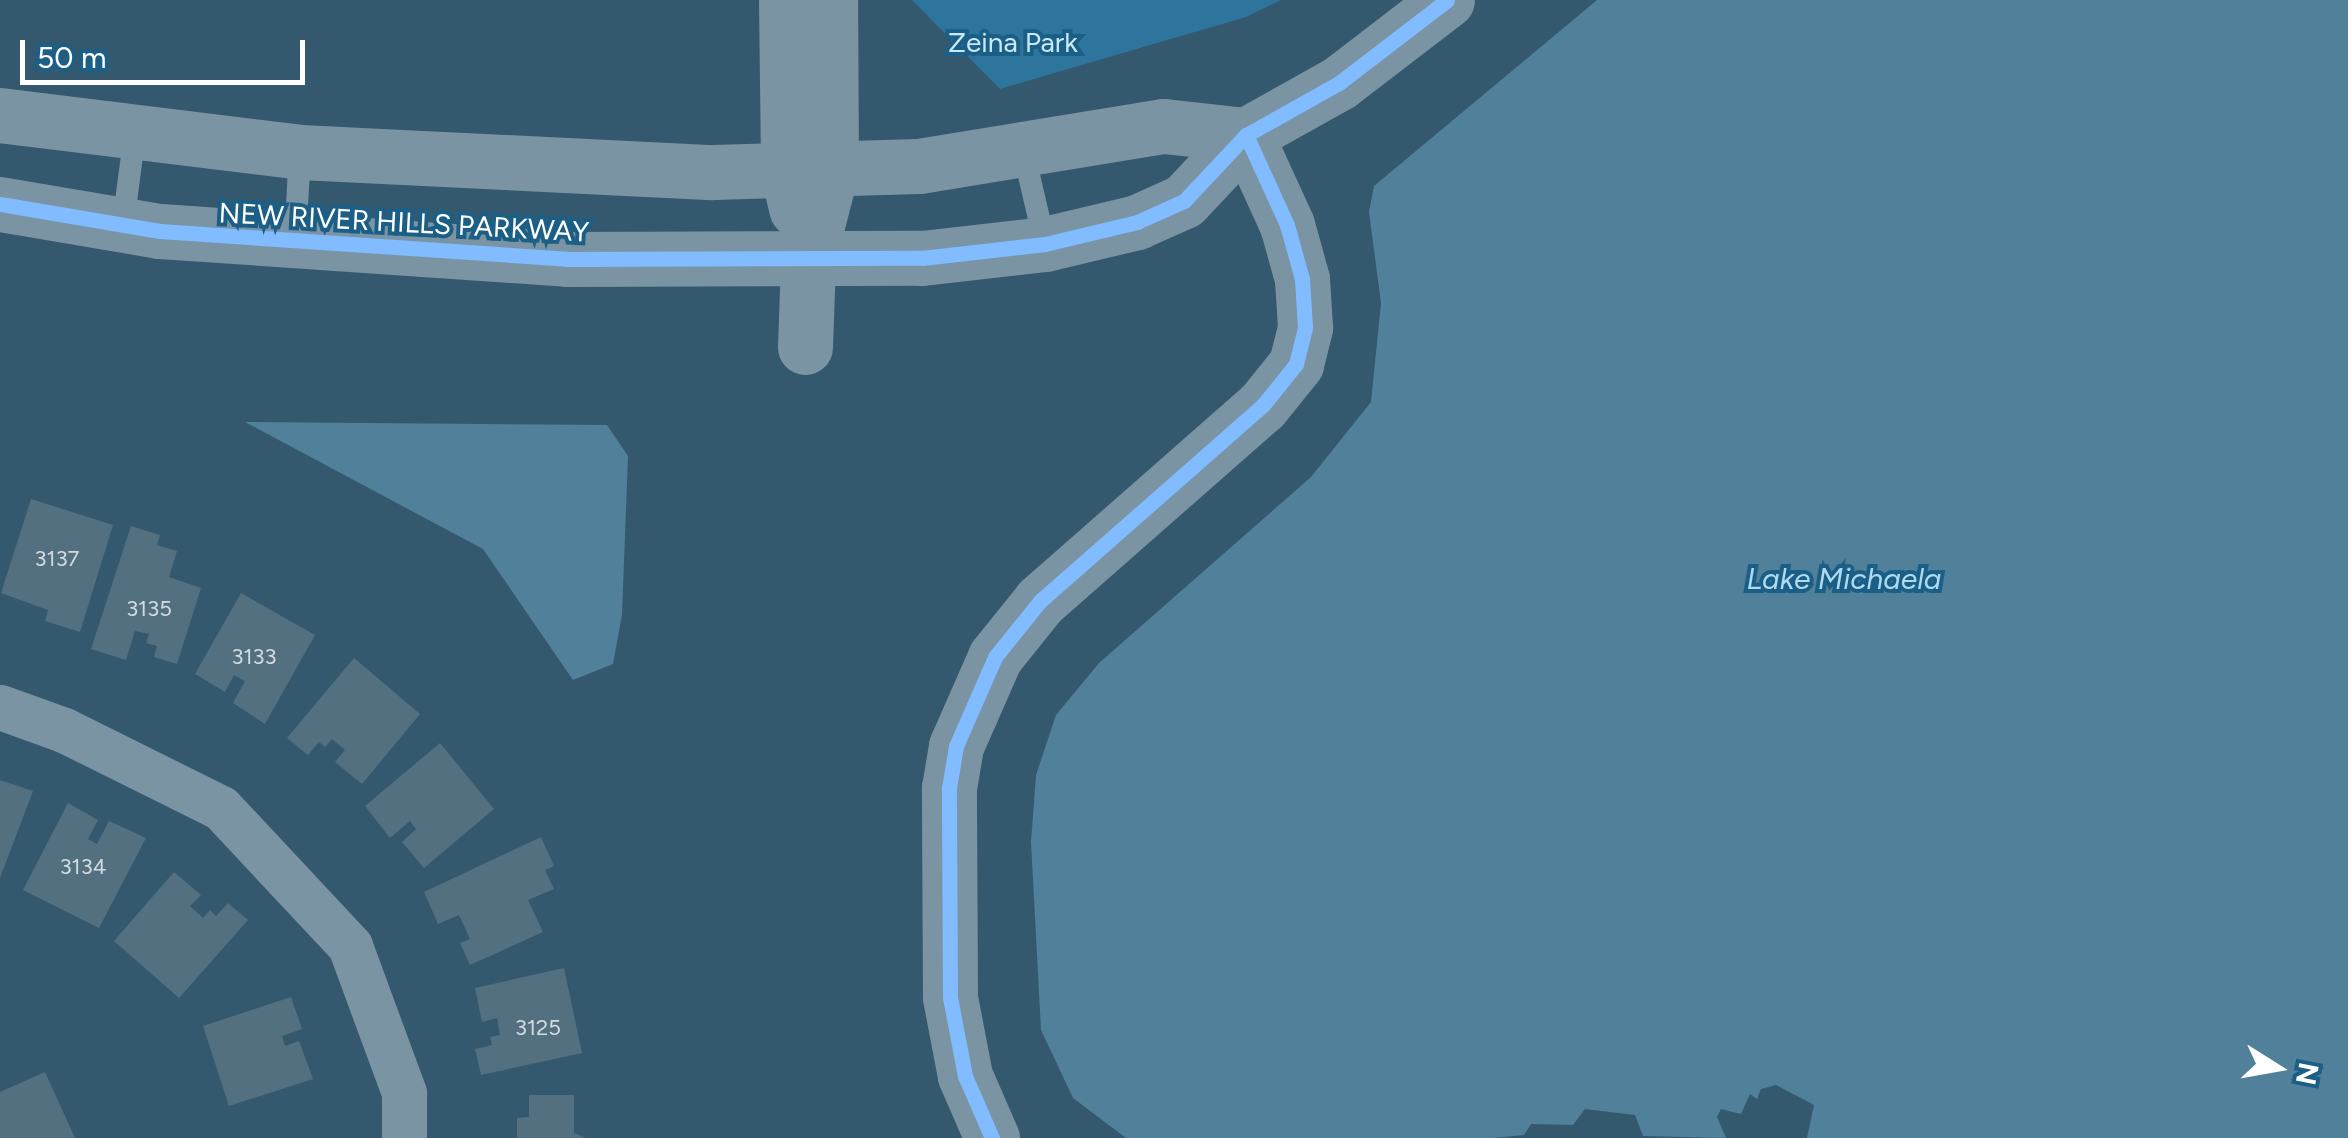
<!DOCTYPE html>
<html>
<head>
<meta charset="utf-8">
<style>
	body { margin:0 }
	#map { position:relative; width:2348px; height:1138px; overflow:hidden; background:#34596e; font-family:Figtree,sans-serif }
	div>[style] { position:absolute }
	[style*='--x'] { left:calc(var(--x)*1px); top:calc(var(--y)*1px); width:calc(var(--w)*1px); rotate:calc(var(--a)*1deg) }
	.green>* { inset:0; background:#2d759c }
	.water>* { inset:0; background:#50809a }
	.building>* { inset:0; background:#527080 }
	.service>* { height:22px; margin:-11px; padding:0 11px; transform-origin:11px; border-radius:11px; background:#7b94a4 }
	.minor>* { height:45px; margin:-22.5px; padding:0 22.5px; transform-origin:22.5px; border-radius:22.5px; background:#7b94a4 }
	.tertiary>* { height:55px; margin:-27.5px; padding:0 27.5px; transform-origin:27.5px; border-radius:27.5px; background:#7b94a4 }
	.cycleway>* { height:15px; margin:-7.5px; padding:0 7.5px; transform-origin:7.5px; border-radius:7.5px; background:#80bcff }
	span { translate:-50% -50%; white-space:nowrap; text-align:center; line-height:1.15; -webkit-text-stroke:8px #1c5f86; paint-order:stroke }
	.number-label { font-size:22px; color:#d4dbdf }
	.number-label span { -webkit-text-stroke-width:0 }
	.park-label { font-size:28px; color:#c9e8f8 }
	.street-label { font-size:28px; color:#fff }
	.water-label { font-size:30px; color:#afdbf2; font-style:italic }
	.north { position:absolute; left:2228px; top:1018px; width:100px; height:100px; -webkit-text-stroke:8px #1c5f86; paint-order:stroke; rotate:101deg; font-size:28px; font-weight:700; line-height:40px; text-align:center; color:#fff }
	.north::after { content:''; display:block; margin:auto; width:35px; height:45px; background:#fff; clip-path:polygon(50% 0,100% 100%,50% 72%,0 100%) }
	.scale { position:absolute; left:20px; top:40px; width:285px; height:45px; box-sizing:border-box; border:5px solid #fff; border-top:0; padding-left:12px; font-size:30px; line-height:35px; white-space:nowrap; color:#fff; -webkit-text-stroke:8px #1c5f86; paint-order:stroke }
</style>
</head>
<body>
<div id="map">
	<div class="green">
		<div style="clip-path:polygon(912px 0,1281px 0,1246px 17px,1000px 89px)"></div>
	</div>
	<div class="water">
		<div style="clip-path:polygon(1597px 0,2348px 0,2348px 1138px,1807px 1138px,1814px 1105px,1776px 1085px,1761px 1089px,1757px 1099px,1750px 1094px,1741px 1114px,1721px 1109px,1717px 1117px,1726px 1138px,1643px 1136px,1635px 1115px,1585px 1109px,1573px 1125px,1531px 1124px,1524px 1135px,1494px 1138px,1126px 1138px,1073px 1098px,1041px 1030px,1031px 842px,1036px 775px,1056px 715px,1099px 663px,1311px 477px,1371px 402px,1381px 303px,1369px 212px,1374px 186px)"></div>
		<div style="clip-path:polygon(245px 422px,607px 425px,628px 456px,622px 615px,613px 664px,573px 680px,483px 549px)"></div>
	</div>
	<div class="building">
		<div style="clip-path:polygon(31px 499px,113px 525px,80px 632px,45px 621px,48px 610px,1px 593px)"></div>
		<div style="clip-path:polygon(131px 526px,160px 535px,157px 545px,177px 551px,169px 577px,201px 588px,177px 664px,154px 657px,157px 646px,146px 643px,149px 634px,135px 631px,126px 660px,91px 649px)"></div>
		<div style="clip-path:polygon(241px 593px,315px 635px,265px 724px,233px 703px,245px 681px,234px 675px,225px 692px,195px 674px)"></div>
		<div style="clip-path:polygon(354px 658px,420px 714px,362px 784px,335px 762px,345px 750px,332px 739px,325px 747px,319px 742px,308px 755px,287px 738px)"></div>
		<div style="clip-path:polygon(440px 743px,494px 809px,424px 868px,402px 842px,416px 829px,410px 821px,390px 838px,365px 806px)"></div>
		<div style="clip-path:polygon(0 780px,33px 791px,0 878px)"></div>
		<div style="clip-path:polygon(68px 803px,98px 820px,88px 839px,97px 844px,109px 821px,146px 838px,99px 928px,23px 890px)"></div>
		<div style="clip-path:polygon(541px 837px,554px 866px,545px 870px,554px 889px,528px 900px,543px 932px,470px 965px,460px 943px,470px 939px,459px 915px,438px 924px,424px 892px)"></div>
		<div style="clip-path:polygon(174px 872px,201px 895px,190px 906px,203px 918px,210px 910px,216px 916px,228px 903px,248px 920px,179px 998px,114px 941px)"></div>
		<div style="clip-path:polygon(564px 968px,582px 1053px,481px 1075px,475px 1049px,492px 1045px,490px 1037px,500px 1035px,497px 1018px,482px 1022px,475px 988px)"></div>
		<div style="clip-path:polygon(291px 997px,302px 1029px,282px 1036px,285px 1046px,299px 1041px,313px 1079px,229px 1106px,203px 1026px)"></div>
		<div style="clip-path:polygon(45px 1072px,75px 1138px,0 1138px,0 1092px)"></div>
		<div style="clip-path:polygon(529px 1095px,574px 1095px,574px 1133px,586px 1138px,517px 1138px,517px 1118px,529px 1117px)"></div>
	</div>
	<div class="service">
		<div style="--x:1024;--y:154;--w:92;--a:76.9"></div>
		<div style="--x:123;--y:224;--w:92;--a:-82.5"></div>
		<div style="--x:295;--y:243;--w:91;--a:-86.9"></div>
	</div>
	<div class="minor">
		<div style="--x:0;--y:707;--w:68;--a:19.8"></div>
		<div style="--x:64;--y:730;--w:175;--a:26.4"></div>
		<div style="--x:221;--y:808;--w:189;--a:46.9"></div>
		<div style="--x:350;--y:946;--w:157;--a:69.8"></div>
		<div style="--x:404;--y:1093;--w:45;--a:90"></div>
	</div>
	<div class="tertiary">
		<div style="--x:786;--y:0;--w:173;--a:89.3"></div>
		<div style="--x:788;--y:173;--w:37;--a:77"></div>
		<div style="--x:0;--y:115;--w:302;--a:7"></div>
		<div style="--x:300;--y:152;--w:413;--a:2.8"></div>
		<div style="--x:713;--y:172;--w:206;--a:-1.7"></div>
		<div style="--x:919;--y:166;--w:248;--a:-9.3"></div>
		<div style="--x:1164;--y:126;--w:82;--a:6.3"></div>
		<div style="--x:0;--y:204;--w:162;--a:9.6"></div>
		<div style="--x:160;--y:231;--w:408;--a:3.9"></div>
		<div style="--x:567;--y:259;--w:355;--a:-0.2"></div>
		<div style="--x:922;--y:258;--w:124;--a:-6.5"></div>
		<div style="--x:1045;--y:244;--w:95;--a:-13.4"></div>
		<div style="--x:1137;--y:222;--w:51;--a:-24.1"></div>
		<div style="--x:1184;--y:201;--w:91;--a:-46.8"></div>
		<div style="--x:1246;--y:135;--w:107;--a:-29.2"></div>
		<div style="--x:1339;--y:83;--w:136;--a:-37.5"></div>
		<div style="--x:805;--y:347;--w:87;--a:-88"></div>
		<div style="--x:808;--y:260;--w:92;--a:-75.5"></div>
		<div style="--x:831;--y:171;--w:171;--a:-90.3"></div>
		<div style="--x:992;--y:1138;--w:68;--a:-113.5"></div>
		<div style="--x:965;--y:1076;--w:80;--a:-100.8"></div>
		<div style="--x:950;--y:997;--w:209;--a:-90.3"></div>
		<div style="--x:949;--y:788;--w:43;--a:-80.5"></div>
		<div style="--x:956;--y:746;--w:97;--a:-66.3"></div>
		<div style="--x:995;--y:657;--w:72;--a:-51.2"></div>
		<div style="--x:1040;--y:601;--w:297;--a:-41.3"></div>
		<div style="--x:1263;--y:405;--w:53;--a:-51.2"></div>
		<div style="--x:1296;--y:364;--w:38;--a:-76"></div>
		<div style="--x:1305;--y:327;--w:48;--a:-93.6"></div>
		<div style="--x:1302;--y:279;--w:56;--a:-105.5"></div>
		<div style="--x:1287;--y:225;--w:99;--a:-114.5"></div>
	</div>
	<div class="cycleway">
		<div style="--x:0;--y:204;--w:162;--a:9.6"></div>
		<div style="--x:160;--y:231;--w:408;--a:3.9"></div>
		<div style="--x:567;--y:259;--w:355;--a:-0.2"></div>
		<div style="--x:922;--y:258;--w:124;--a:-6.5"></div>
		<div style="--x:1045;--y:244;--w:95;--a:-13.4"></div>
		<div style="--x:1137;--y:222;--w:51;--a:-24.1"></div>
		<div style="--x:1184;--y:201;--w:91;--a:-46.8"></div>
		<div style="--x:1246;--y:135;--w:107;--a:-29.2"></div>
		<div style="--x:1339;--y:83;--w:136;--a:-37.5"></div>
		<div style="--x:992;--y:1138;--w:68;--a:-113.5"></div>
		<div style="--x:965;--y:1076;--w:80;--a:-100.8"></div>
		<div style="--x:950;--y:997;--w:209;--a:-90.3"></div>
		<div style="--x:949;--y:788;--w:43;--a:-80.5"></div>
		<div style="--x:956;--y:746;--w:97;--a:-66.3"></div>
		<div style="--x:995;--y:657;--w:72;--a:-51.2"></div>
		<div style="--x:1040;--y:601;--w:297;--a:-41.3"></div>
		<div style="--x:1263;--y:405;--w:53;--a:-51.2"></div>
		<div style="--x:1296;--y:364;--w:38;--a:-76"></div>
		<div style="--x:1305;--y:327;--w:48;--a:-93.6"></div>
		<div style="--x:1302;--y:279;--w:56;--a:-105.5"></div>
		<div style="--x:1287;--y:225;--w:99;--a:-114.5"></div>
	</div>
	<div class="number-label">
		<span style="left:57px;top:559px">3137</span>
		<span style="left:149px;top:609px">3135</span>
		<span style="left:254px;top:657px">3133</span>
		<span style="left:83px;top:867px">3134</span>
		<span style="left:538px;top:1028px">3125</span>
	</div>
	<div class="park-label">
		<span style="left:1013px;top:42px">Zeina Park</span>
	</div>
	<div class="street-label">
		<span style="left:404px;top:222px;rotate:3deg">NEW RIVER HILLS PARKWAY</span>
	</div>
	<div class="water-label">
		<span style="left:1844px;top:579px">Lake Michaela</span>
	</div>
	<div class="north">N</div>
	<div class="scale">50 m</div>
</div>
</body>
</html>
